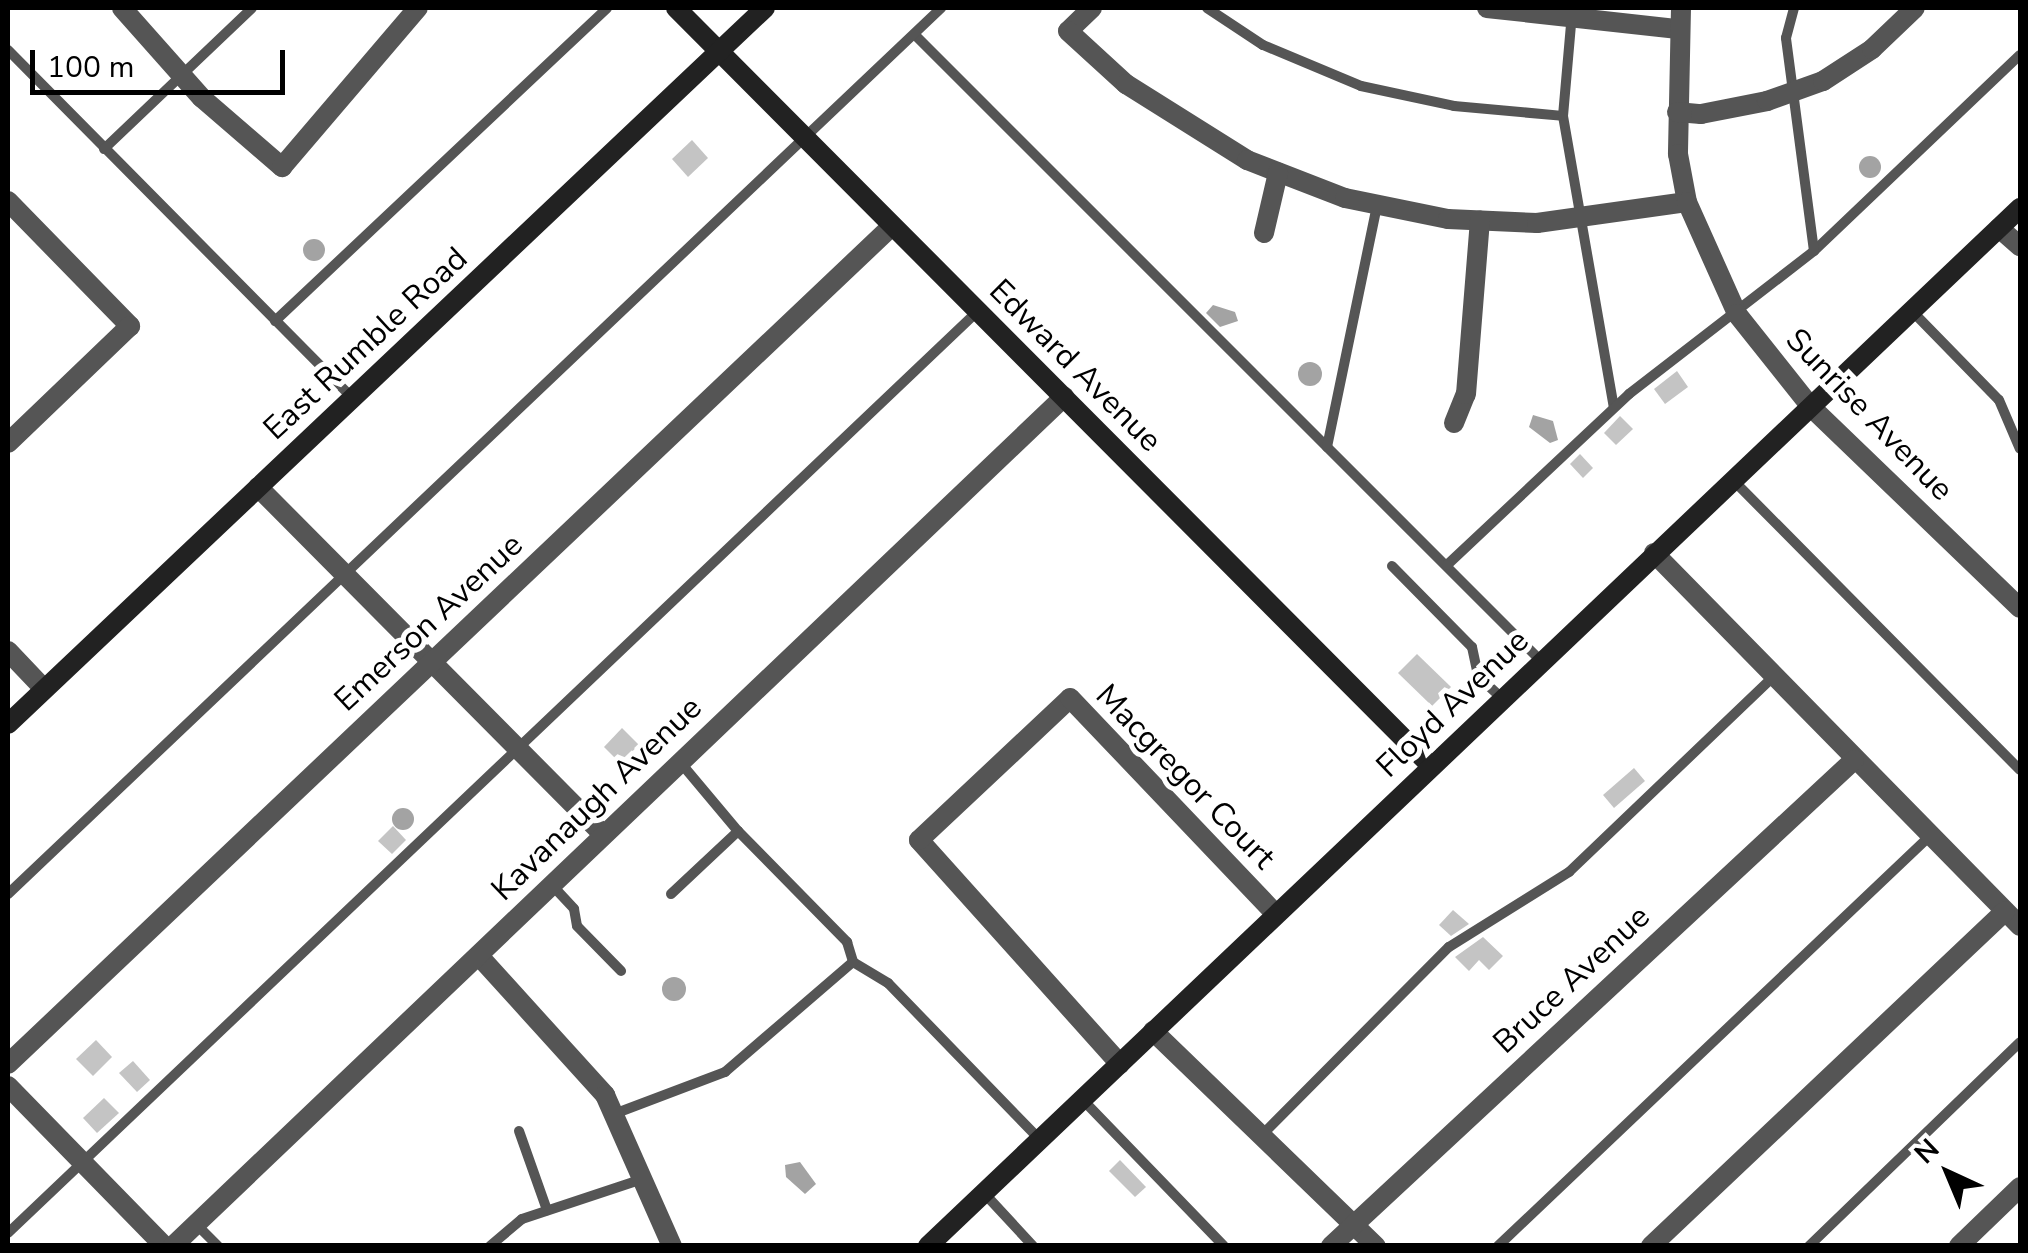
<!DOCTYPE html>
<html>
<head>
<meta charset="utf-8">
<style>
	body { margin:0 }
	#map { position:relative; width:2028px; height:1253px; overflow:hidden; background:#fff; font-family:"Nunito Sans",sans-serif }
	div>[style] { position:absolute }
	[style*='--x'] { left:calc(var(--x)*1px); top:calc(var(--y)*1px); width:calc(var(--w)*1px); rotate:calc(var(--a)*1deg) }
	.water>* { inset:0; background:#a3a3a3 }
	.round { border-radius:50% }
	.building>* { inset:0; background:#c4c4c4 }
	.lane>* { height:10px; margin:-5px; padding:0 5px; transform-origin:5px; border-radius:5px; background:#555 }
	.street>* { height:20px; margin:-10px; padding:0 10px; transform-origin:10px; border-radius:10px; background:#555 }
	.secondary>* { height:20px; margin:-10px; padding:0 10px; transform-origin:10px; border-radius:10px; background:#222 }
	span { translate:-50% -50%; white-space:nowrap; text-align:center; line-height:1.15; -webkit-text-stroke:10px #fff; paint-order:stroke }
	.street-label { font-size:32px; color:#000 }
	.frame { position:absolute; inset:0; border:10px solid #000; pointer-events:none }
	.north { position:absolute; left:1898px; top:1123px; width:100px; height:100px; -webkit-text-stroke:8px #fff; paint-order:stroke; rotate:316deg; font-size:28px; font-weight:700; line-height:40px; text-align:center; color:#000 }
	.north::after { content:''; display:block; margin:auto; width:35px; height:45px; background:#000; clip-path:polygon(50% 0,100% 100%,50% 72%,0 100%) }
	.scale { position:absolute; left:30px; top:50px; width:255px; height:45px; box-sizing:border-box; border:5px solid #000; border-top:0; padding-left:12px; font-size:30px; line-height:35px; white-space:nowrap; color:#000; -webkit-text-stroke:8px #fff; paint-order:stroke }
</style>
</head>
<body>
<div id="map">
	<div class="water">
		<div class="round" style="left:1859px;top:156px;width:22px;height:22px"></div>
		<div class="round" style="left:303px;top:239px;width:22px;height:22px"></div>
		<div style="clip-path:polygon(1213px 305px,1235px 312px,1238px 321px,1220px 327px,1206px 313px)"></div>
		<div class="round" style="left:1298px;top:362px;width:24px;height:24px"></div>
		<div style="clip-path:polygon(1533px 415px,1553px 421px,1558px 440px,1550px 443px,1529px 427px)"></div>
		<div class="round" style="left:392px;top:808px;width:22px;height:22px"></div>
		<div class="round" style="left:662px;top:977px;width:24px;height:24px"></div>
		<div style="clip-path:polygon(800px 1162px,816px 1184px,805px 1194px,786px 1177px,785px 1165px)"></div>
	</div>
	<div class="building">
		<div style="clip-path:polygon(692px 140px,708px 158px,688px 177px,672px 159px)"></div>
		<div style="clip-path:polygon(1677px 371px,1688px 387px,1665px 404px,1654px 389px)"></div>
		<div style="clip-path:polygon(1620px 416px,1633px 429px,1616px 445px,1604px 433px)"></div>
		<div style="clip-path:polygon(1580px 454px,1593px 468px,1583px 478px,1570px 464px)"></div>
		<div style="clip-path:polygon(1417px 654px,1451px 687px,1432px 706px,1398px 673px)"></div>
		<div style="clip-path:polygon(622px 728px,639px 745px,620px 763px,604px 747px)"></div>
		<div style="clip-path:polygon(1634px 768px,1645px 781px,1614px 808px,1603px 795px)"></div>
		<div style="clip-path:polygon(393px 826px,406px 840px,392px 854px,378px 841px)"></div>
		<div style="clip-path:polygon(1453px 910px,1469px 924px,1451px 936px,1439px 925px)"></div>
		<div style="clip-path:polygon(1483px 937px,1503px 956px,1489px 970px,1479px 960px,1469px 971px,1455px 957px)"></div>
		<div style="clip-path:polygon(96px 1040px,112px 1057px,93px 1076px,76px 1059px)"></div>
		<div style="clip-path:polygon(133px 1061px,150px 1080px,137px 1092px,119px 1073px)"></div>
		<div style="clip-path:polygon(104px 1098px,119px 1113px,97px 1133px,83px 1118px)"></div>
		<div style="clip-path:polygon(1120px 1160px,1146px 1187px,1135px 1197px,1109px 1171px)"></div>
	</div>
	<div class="lane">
		<div style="--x:1207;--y:8;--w:67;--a:33.5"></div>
		<div style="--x:1263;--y:45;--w:106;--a:22.7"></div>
		<div style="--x:1361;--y:86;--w:95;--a:12.1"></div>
		<div style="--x:1454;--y:106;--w:109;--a:5.2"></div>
		<div style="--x:1563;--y:116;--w:295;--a:80.1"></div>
		<div style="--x:916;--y:36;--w:884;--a:45"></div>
		<div style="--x:8;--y:50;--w:489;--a:45.3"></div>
		<div style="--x:1563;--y:116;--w:103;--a:-85"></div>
		<div style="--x:104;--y:149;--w:204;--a:-43.6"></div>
		<div style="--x:1814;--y:251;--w:284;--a:-43.6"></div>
		<div style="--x:1912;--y:311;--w:124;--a:45.7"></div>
		<div style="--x:1999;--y:400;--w:53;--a:66.8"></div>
		<div style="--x:275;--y:321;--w:456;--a:-43.3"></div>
		<div style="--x:1327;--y:447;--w:246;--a:-78.3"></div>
		<div style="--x:1733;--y:480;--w:408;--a:45.3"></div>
		<div style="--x:1447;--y:565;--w:250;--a:-43.2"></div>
		<div style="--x:1629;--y:394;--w:234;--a:-37.7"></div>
		<div style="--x:1814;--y:251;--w:215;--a:-97.5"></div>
		<div style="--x:1786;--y:38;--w:31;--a:-75"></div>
		<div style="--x:1392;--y:566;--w:114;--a:45.4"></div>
		<div style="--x:1472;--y:647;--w:30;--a:78"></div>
		<div style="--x:1478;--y:676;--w:33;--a:43"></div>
		<div style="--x:680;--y:762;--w:90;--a:50"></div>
		<div style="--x:738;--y:831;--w:156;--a:45.5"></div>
		<div style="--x:847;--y:942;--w:21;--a:73"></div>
		<div style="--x:853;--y:962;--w:41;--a:31"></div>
		<div style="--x:888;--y:983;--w:217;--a:45.9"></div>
		<div style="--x:551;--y:884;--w:34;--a:47"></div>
		<div style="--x:574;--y:909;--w:17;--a:80"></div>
		<div style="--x:577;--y:926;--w:63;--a:45.6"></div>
		<div style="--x:8;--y:894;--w:1287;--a:-43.52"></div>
		<div style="--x:671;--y:894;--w:92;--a:-43.2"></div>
		<div style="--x:1082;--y:1099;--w:204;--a:46"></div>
		<div style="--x:614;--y:1114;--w:119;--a:-20.7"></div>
		<div style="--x:725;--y:1072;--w:169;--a:-40.7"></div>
		<div style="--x:519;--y:1131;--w:84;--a:70.5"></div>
		<div style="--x:1262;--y:1135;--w:265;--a:-45.2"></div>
		<div style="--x:1449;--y:947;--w:142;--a:-32"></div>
		<div style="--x:1569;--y:872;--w:282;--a:-43.7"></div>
		<div style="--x:984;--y:1193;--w:72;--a:47.2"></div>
		<div style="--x:196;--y:1224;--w:31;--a:45"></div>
		<div style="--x:8;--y:1233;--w:1338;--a:-43.55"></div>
		<div style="--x:490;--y:1246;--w:42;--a:-40.2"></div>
		<div style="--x:522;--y:1219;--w:123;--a:-18.4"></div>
		<div style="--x:1498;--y:1246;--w:597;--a:-43.51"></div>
		<div style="--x:1809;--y:1246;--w:293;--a:-44"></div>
	</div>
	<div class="street">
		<div style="--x:122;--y:8;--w:120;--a:48.4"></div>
		<div style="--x:202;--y:98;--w:106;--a:40.8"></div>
		<div style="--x:282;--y:167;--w:209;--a:-49.5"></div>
		<div style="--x:1092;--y:8;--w:33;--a:136"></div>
		<div style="--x:1068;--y:31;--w:79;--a:42.4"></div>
		<div style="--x:1126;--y:84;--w:143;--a:32.1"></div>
		<div style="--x:1247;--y:160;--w:105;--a:21.2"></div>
		<div style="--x:1345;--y:198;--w:105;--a:11.5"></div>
		<div style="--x:1448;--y:219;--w:89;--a:2.6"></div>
		<div style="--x:1537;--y:223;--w:151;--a:-8"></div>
		<div style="--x:1487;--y:8;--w:190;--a:6.3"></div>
		<div style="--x:1681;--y:8;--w:146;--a:91.2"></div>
		<div style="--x:1678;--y:154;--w:49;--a:79.4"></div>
		<div style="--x:1687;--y:202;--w:123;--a:65.9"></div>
		<div style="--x:1737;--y:314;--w:119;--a:51.5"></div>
		<div style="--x:1811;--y:407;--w:290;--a:43.9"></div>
		<div style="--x:1677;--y:112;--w:24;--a:5"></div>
		<div style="--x:1701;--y:114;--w:67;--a:-11.1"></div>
		<div style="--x:1767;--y:101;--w:59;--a:-19.7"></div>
		<div style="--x:1823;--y:81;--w:59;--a:-33.1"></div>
		<div style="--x:1872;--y:49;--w:59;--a:-43.6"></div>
		<div style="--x:8;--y:201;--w:175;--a:45.7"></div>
		<div style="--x:130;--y:326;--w:169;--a:136.2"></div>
		<div style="--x:1999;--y:228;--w:28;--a:41"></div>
		<div style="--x:1264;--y:233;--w:62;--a:-76.9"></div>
		<div style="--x:1454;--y:423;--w:31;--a:-68"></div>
		<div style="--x:1466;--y:394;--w:174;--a:-85.4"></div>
		<div style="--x:258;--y:487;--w:489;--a:45.2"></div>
		<div style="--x:1654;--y:553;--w:523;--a:45.54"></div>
		<div style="--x:8;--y:651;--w:52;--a:46.5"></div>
		<div style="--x:479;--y:956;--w:188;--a:47.8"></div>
		<div style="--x:605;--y:1095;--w:165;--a:66.1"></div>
		<div style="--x:1153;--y:1031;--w:310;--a:44"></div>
		<div style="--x:8;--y:1064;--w:1218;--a:-43.47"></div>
		<div style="--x:1120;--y:1064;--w:301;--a:-131.9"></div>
		<div style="--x:919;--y:840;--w:207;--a:-43.2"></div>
		<div style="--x:1070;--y:698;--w:298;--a:46.4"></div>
		<div style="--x:8;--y:1086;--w:223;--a:45.7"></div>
		<div style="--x:173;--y:1246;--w:1231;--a:-43.62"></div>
		<div style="--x:1331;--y:1246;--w:714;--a:-42.9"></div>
		<div style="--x:1651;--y:1246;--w:487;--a:-43.4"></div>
		<div style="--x:1959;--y:1246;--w:85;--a:-44"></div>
	</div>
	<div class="secondary">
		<div style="--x:676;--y:8;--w:1070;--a:45.11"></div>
		<div style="--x:8;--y:724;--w:1042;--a:-43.41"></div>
		<div style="--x:928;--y:1246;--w:1507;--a:-43.55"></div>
	</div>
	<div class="street-label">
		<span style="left:366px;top:344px;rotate:-43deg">East Rumble Road</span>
		<span style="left:1075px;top:366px;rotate:45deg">Edward Avenue</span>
		<span style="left:1869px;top:415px;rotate:46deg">Sunrise Avenue</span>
		<span style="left:429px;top:623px;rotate:-43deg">Emerson Avenue</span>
		<span style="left:1453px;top:704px;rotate:-44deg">Floyd Avenue</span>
		<span style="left:1185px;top:777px;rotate:46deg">Macgregor Court</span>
		<span style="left:597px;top:799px;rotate:-44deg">Kavanaugh Avenue</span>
		<span style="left:1572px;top:980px;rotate:-43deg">Bruce Avenue</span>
	</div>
	<div class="frame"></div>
	<div class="north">N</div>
	<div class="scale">100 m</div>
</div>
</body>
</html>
